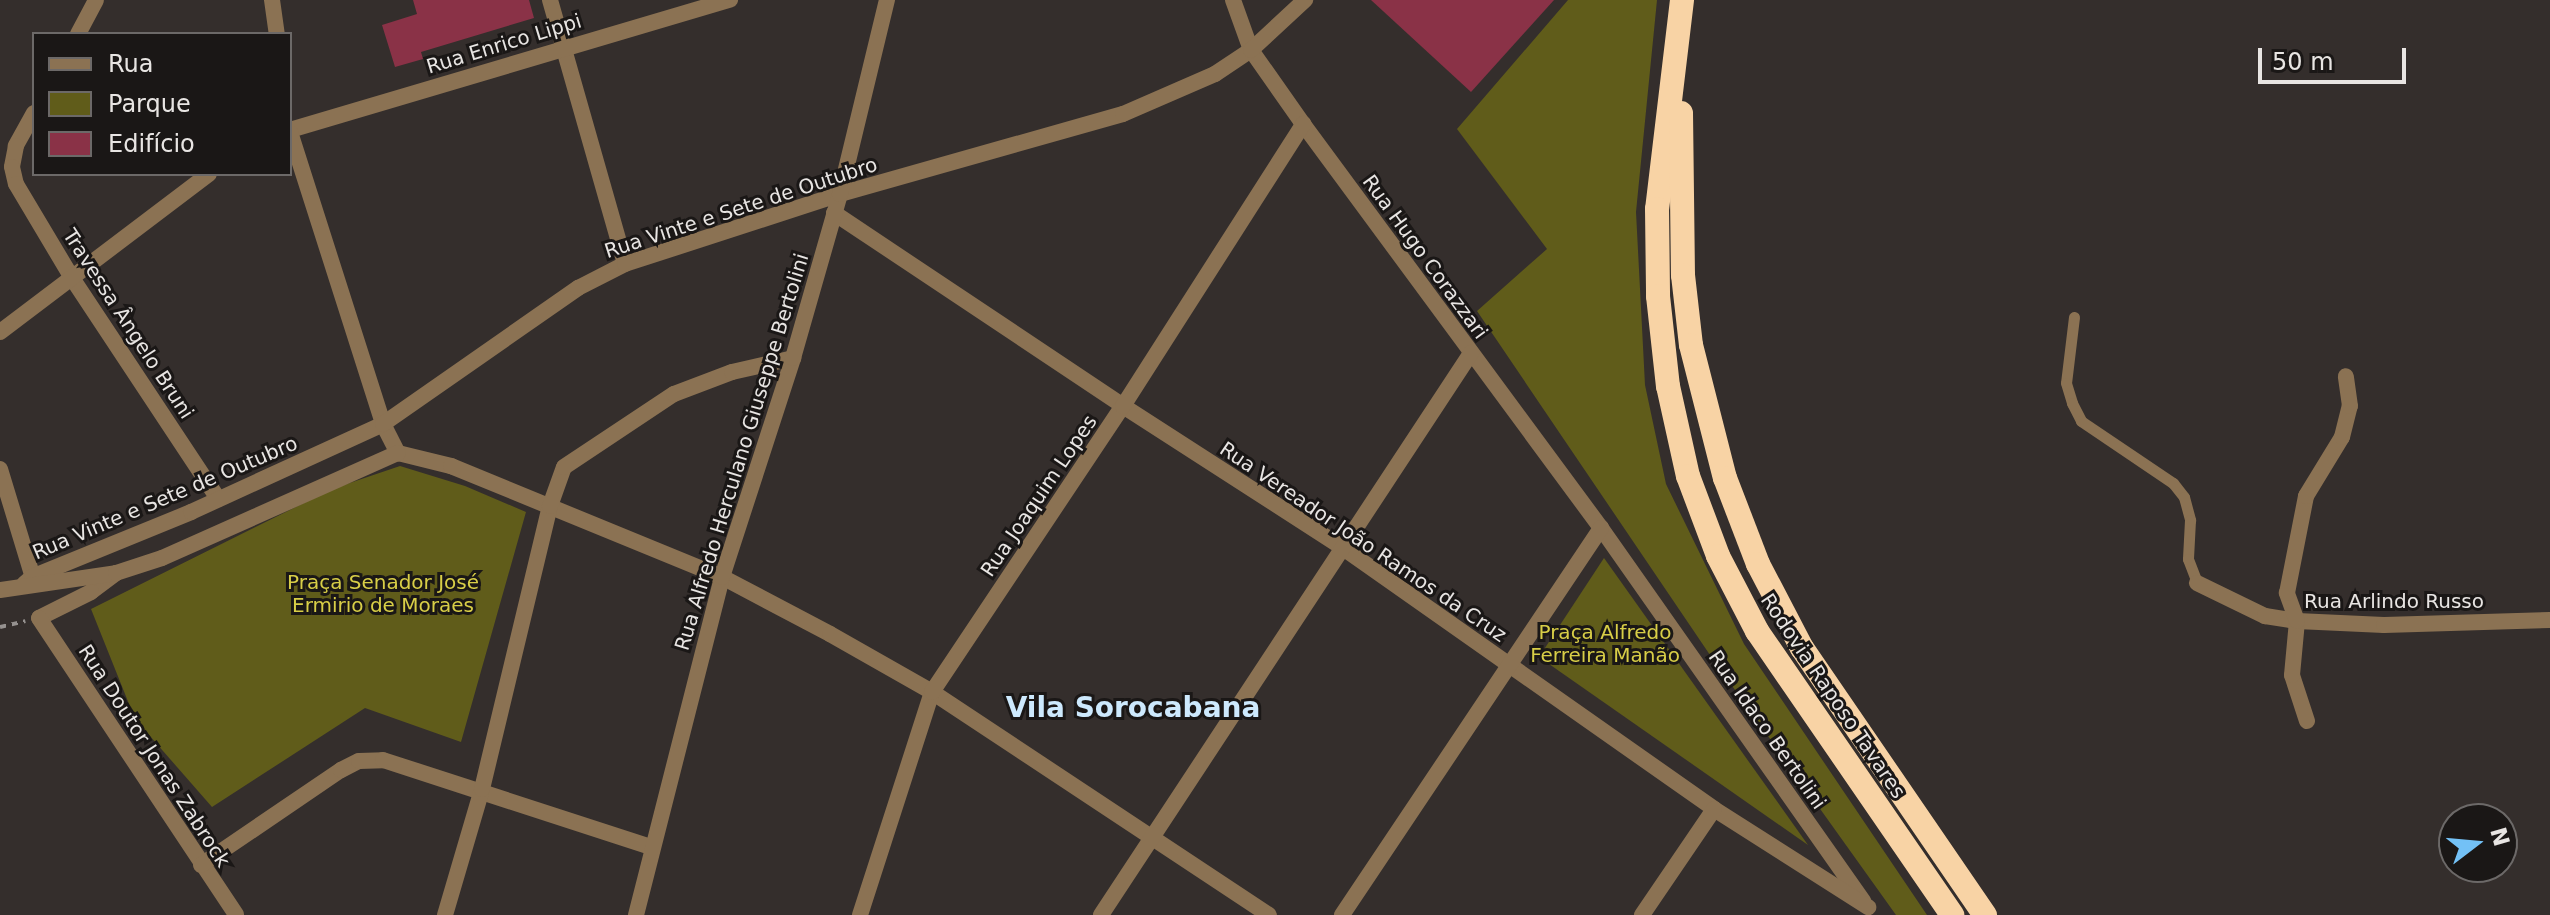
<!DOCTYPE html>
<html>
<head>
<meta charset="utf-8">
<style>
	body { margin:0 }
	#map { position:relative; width:2550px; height:915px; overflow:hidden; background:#342e2c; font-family:"DejaVu Sans",sans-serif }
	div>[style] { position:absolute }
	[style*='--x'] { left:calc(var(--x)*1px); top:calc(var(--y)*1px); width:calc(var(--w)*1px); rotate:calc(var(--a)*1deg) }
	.green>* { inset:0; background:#605c1a }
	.building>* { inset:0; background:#8a3247 }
	.path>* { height:4px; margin-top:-2px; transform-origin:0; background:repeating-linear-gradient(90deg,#95918f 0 6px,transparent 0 12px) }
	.lane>* { height:11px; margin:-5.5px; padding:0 5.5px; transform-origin:5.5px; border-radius:5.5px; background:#8b7253 }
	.street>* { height:16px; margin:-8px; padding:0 8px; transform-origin:8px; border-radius:8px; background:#8b7253 }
	.highway>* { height:24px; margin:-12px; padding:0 12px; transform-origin:12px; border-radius:12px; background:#f8d3a5 }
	span { translate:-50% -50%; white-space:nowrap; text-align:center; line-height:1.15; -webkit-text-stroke:6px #1a1716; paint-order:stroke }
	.street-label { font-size:20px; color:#e8e5e3 }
	.park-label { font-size:20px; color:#d8ce47 }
	.district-label { font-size:28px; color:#cde9fd; font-weight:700 }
	.legend { position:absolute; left:32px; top:32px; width:260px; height:144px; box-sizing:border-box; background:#1a1716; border:2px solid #6c6968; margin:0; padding:10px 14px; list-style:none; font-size:24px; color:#e8e5e3 }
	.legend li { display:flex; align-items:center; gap:16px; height:40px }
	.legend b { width:40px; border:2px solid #6c6968 }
	.north { position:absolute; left:2438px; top:803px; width:80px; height:80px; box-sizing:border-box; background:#1a1716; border:2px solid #6c6968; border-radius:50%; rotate:74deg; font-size:22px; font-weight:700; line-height:32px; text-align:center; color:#e8e5e3 }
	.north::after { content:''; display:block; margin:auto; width:28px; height:36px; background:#73c1f6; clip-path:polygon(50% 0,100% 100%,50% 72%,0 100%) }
	.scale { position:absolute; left:2258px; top:48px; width:148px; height:36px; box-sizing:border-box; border:4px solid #e8e5e3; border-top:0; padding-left:10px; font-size:24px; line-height:28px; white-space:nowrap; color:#e8e5e3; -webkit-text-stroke:6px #1a1716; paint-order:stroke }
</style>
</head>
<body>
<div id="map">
	<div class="green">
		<div style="clip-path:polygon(1568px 0,1657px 0,1636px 212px,1645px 385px,1666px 484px,1744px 644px,1927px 915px,1896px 915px,1710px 655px,1477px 311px,1547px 249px,1457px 129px)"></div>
		<div style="clip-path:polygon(400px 466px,465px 486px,526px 512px,461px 742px,365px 708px,212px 807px,135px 719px,91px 609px,332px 489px)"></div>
		<div style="clip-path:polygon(1604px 558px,1808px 845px,1539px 657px)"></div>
	</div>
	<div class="building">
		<div style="clip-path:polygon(413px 0,529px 0,534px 18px,421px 52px,423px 59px,395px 67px,382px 25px,417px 14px)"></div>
		<div style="clip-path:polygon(1371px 0,1554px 0,1471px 92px)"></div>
	</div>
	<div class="path">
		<div style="--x:0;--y:627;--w:26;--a:-13"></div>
	</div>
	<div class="lane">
		<div style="--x:2074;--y:317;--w:66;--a:96.9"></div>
		<div style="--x:2066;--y:383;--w:21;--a:73"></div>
		<div style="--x:2072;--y:403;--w:20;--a:63"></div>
		<div style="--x:2081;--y:421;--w:111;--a:34"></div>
		<div style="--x:2173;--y:483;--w:18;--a:52"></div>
		<div style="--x:2184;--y:497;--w:24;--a:75"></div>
		<div style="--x:2190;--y:520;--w:39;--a:93"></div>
		<div style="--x:2188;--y:559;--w:26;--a:69"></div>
	</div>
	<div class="street">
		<div style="--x:272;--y:0;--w:34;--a:82"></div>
		<div style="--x:550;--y:0;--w:274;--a:74.1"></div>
		<div style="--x:1233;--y:0;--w:53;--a:70.2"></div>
		<div style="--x:1251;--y:50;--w:90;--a:54.9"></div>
		<div style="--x:1303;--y:124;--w:502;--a:53.59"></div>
		<div style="--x:1601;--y:528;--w:456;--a:54.9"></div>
		<div style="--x:78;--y:34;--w:38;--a:-62"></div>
		<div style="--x:34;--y:113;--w:38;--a:119"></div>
		<div style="--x:16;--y:146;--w:21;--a:101"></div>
		<div style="--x:12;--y:167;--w:17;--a:77"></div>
		<div style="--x:16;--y:184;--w:109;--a:59.2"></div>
		<div style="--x:72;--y:278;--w:265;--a:56.5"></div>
		<div style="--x:290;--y:130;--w:459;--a:-16.5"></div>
		<div style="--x:290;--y:132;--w:306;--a:72.3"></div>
		<div style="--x:383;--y:424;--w:33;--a:63"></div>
		<div style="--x:398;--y:453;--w:55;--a:13.8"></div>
		<div style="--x:451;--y:466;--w:293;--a:22.3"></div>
		<div style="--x:722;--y:577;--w:122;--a:27.8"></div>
		<div style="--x:830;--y:634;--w:117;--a:29.6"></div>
		<div style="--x:932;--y:692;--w:404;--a:33.5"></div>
		<div style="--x:834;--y:213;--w:348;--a:33.7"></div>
		<div style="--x:1123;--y:406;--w:262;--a:32.8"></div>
		<div style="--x:1343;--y:548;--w:454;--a:35.1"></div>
		<div style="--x:1714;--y:809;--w:183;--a:32.5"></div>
		<div style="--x:0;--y:332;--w:262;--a:-37.1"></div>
		<div style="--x:0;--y:469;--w:120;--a:73.1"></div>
		<div style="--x:116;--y:573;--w:31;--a:143"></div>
		<div style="--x:91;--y:592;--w:58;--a:153.4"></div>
		<div style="--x:39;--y:618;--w:356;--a:56.4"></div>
		<div style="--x:2197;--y:583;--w:76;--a:25.9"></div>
		<div style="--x:2265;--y:616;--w:32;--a:9"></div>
		<div style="--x:2297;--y:621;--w:87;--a:2.6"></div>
		<div style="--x:2384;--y:625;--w:166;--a:-1.7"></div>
		<div style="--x:24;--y:584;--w:11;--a:-41"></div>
		<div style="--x:32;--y:577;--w:172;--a:-22.2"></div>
		<div style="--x:191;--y:512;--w:211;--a:-24.6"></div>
		<div style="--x:383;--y:424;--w:238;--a:-34.9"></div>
		<div style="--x:578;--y:288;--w:53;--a:-27.1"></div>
		<div style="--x:625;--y:264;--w:226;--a:-18"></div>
		<div style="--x:840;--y:194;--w:294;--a:-15.8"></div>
		<div style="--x:1123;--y:114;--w:100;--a:-23.5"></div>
		<div style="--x:1215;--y:74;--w:43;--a:-33.7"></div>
		<div style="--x:1251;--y:50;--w:74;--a:-42.8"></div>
		<div style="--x:0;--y:590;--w:117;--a:-8.3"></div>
		<div style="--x:116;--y:573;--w:48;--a:-18.1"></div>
		<div style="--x:162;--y:558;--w:258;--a:-24"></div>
		<div style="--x:2307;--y:721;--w:48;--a:-108.1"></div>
		<div style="--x:2292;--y:675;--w:54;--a:-84.7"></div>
		<div style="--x:2297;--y:621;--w:30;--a:-110"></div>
		<div style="--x:2287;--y:593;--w:99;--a:-78.9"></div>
		<div style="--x:2306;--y:496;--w:69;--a:-58.6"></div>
		<div style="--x:2342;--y:437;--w:32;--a:-76"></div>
		<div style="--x:2350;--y:406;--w:30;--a:-98"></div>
		<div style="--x:201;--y:865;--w:169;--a:-34.2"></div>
		<div style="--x:341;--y:770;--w:20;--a:-27"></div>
		<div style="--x:359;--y:761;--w:24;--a:-2"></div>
		<div style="--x:383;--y:760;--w:282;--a:18"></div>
		<div style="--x:445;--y:915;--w:131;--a:-73.6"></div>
		<div style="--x:482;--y:789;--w:291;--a:-76.5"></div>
		<div style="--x:550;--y:506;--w:41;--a:-70.3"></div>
		<div style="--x:564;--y:467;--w:132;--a:-33.6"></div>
		<div style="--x:674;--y:394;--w:62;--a:-20.8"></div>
		<div style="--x:732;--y:372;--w:63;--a:-12.9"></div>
		<div style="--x:636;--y:915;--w:349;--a:-75.7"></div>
		<div style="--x:722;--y:577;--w:230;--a:-72"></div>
		<div style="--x:793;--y:358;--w:171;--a:-74"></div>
		<div style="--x:840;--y:194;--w:200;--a:-76.4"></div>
		<div style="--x:860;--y:915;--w:234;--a:-72.1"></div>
		<div style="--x:932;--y:692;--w:344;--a:-56.3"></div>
		<div style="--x:1123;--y:406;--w:335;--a:-57.4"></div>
		<div style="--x:1101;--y:915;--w:673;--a:-56.64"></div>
		<div style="--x:1342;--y:915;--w:466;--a:-56.2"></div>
		<div style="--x:1642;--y:915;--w:128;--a:-55.8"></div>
	</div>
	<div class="highway">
		<div style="--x:1682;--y:0;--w:210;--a:96.8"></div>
		<div style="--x:1657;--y:209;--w:87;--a:89.3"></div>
		<div style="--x:1658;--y:296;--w:91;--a:83.7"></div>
		<div style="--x:1668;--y:386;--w:92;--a:77.5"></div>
		<div style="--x:1688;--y:476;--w:85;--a:69.4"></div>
		<div style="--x:1718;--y:556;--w:85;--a:62.5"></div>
		<div style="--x:1757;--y:631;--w:345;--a:55.5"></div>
		<div style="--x:1681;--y:113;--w:162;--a:89.3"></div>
		<div style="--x:1683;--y:275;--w:70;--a:83.5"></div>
		<div style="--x:1691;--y:345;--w:137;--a:75.7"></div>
		<div style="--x:1725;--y:478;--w:92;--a:69"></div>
		<div style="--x:1758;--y:564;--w:95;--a:62.4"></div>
		<div style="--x:1802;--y:648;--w:324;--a:55.6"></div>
	</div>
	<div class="street-label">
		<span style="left:504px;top:44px;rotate:-17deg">Rua Enrico Lippi</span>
		<span style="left:741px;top:208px;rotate:-18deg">Rua Vinte e Sete de Outubro</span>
		<span style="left:1425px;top:257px;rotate:54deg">Rua Hugo Corazzari</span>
		<span style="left:128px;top:324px;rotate:57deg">Travessa Ângelo Bruni</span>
		<span style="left:742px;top:452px;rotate:-73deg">Rua Alfredo Herculano Giuseppe Bertolini</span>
		<span style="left:1039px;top:496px;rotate:-56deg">Rua Joaquim Lopes</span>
		<span style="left:165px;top:498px;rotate:-23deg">Rua Vinte e Sete de Outubro</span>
		<span style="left:1363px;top:542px;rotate:34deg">Rua Vereador João Ramos da Cruz</span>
		<span style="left:2394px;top:601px">Rua Arlindo Russo</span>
		<span style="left:1833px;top:696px;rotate:56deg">Rodovia Raposo Tavares</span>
		<span style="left:1767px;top:730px;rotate:55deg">Rua Idaco Bertolini</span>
		<span style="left:154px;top:756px;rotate:57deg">Rua Doutor Jonas Zabrock</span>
	</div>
	<div class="park-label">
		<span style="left:383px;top:594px">Praça Senador José<br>Ermirio de Moraes</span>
		<span style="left:1605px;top:644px">Praça Alfredo<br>Ferreira Manão</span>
	</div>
	<div class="district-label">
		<span style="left:1133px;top:708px">Vila Sorocabana</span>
	</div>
	<ul class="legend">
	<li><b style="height:10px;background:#8b7253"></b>Rua</li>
	<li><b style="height:22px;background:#605c1a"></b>Parque</li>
	<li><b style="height:22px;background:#8a3247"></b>Edifício</li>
	</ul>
	<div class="north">N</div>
	<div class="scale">50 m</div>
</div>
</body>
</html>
